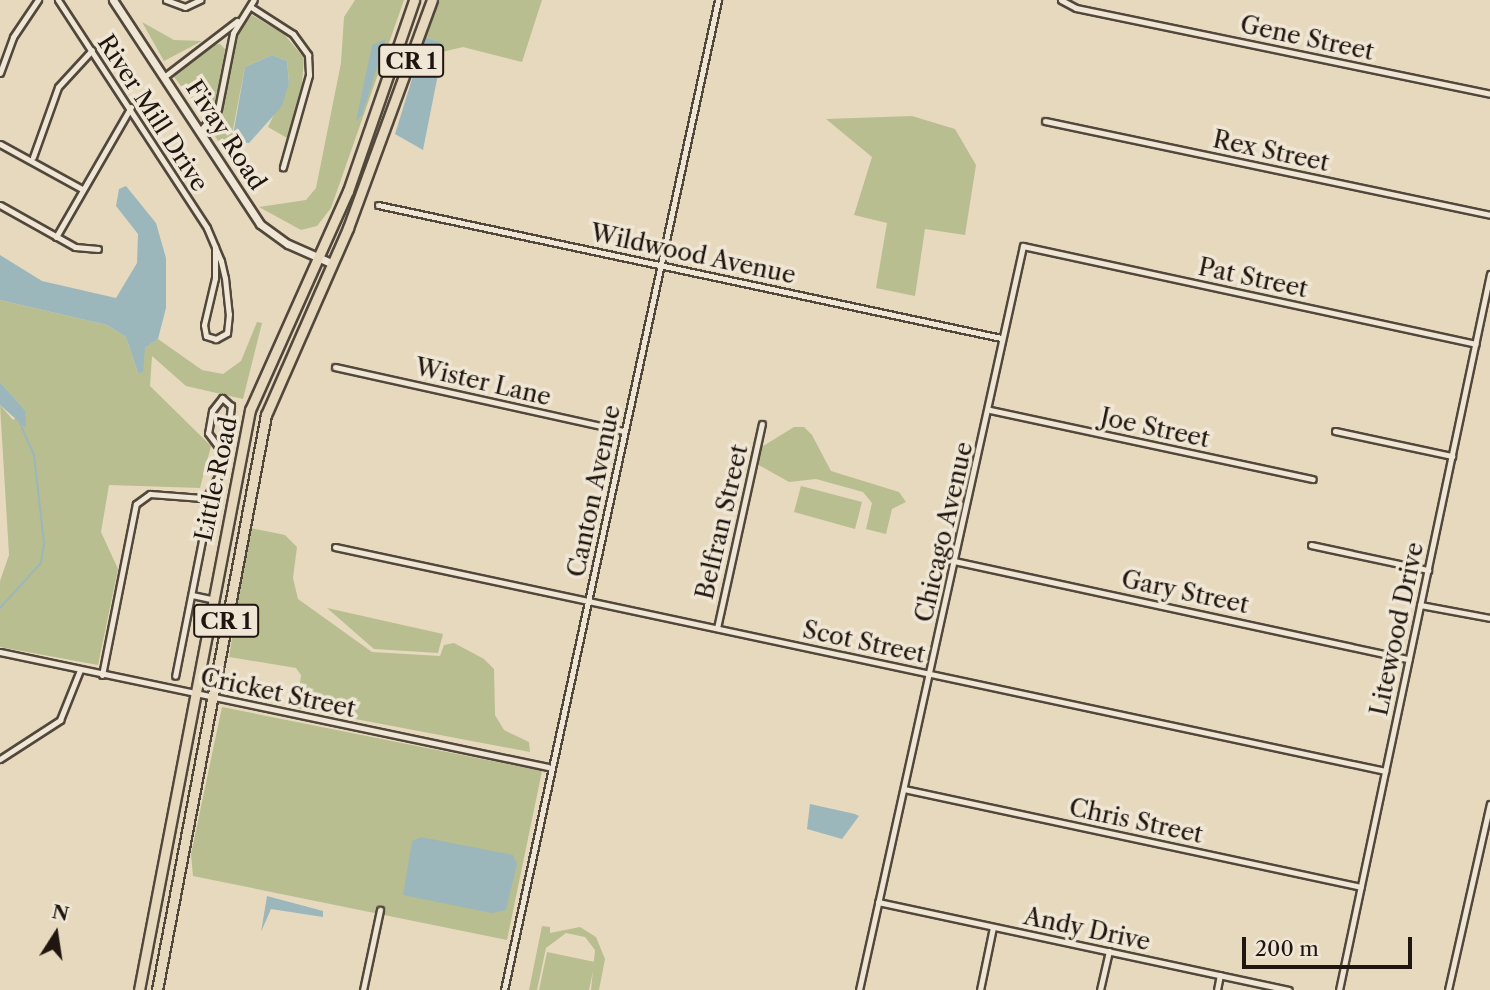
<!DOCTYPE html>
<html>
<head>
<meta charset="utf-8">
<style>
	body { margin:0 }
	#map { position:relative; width:1490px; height:990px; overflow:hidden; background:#e7d9be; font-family:"Libre Caslon Text",serif }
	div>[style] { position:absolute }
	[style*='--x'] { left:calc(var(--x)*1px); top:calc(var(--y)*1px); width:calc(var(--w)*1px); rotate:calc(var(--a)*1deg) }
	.green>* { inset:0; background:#b8be8f }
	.water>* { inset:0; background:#9bb7bc }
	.stream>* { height:2px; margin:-1px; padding:0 1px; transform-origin:1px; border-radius:1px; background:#9bb7bc }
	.roads { filter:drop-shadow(2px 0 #52473b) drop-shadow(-2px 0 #52473b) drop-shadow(0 2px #52473b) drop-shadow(0 -2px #52473b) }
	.minor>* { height:5px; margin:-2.5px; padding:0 2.5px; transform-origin:2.5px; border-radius:2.5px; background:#efe6d5 }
	.tertiary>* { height:7px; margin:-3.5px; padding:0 3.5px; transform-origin:3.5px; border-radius:3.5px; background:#efe6d5 }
	.primary>* { height:9px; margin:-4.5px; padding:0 4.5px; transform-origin:4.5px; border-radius:4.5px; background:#e7d9be }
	span { translate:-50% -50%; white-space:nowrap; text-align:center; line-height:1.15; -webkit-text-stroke:7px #efe6d5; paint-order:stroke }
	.shield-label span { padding:2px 5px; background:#efe6d5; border:2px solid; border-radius:5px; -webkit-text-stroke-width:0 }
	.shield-label { font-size:23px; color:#20160f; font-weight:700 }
	.street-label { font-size:24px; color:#20160f }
	.north { position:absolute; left:21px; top:899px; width:70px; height:70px; -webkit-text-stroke:5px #efe6d5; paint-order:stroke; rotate:12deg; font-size:19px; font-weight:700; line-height:28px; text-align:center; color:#20160f }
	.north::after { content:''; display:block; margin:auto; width:24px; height:32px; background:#20160f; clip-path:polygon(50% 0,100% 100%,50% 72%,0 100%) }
	.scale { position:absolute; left:1242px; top:937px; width:170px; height:32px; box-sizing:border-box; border:4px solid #20160f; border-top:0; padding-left:9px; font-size:21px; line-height:24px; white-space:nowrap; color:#20160f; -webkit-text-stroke:5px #efe6d5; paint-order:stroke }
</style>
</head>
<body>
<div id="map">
	<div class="green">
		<div style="clip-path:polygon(355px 0,404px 0,331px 208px,317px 226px,301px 230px,259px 207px,306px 200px,316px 188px,341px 63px,344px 17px)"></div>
		<div style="clip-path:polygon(440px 0,542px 0,522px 62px,463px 47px,442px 52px,443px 44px,425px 37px)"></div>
		<div style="clip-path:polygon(252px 15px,284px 34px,304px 58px,302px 84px,287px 138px,268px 127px,289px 83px,287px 61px,272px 55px,245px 67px,233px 129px,232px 141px,238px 143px,225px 151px,210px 129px,225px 99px,236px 35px)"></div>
		<div style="clip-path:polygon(142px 22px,174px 40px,202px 41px,164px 61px)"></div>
		<div style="clip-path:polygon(220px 44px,225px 49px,218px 101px,211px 114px,204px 115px,174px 77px,208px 45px)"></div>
		<div style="clip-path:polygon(912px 116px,955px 129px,976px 165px,965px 235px,925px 229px,915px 296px,876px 288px,887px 223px,854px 215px,872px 157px,826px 119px)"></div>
		<div style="clip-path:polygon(0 300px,107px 325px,126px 337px,138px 373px,145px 348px,158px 339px,202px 370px,223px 374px,241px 361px,257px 322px,262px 323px,243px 399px,186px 386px,152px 356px,150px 386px,211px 446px,200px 488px,109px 485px,101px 532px,118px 569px,98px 665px,0 647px,0 581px,9px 555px,0 405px,13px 420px,25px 410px,0 382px)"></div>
		<div style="clip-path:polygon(794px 427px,804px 427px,812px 435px,831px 471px,899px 492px,906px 502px,892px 509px,886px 534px,866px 529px,872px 503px,863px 492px,816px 479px,789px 482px,757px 464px,760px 448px)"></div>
		<div style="clip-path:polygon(801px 486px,862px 502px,855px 529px,794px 512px)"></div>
		<div style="clip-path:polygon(250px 528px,285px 535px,297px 547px,293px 578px,298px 599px,372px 652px,440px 656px,444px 645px,454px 643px,484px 659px,494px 669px,495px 715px,504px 730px,529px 742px,530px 752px,297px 708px,301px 675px,296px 668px,229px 657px)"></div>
		<div style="clip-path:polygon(327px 608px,443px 634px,438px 653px,374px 649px)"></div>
		<div style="clip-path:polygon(222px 707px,542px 771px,507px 940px,193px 876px,191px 854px)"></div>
		<div style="clip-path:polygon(542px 926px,550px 927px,550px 933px,580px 927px,596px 937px,605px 959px,599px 990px,591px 990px,595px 950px,585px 937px,566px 933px,546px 948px,537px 990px,529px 990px)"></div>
		<div style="clip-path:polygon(547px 952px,595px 962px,589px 990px,539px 990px)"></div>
	</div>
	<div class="water">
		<div style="clip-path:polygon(425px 37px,444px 44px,423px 150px,395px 134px)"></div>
		<div style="clip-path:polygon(386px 39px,362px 115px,356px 121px,372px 45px)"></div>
		<div style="clip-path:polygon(272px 55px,287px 61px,289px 83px,282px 106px,249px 143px,232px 141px,245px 67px)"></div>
		<div style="clip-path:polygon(126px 186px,156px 223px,166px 258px,166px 308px,158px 339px,145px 348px,143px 372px,138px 373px,126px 337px,107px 325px,0 300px,0 255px,42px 281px,116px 298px,137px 263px,138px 234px,116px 206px,119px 189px)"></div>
		<div style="clip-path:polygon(0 382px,25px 410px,26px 428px,0 405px)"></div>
		<div style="clip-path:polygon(810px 804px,855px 814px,859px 816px,842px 839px,807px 829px)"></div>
		<div style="clip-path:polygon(421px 837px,513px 855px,517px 864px,506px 910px,492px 913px,403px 895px,412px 841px)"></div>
		<div style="clip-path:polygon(267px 896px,323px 911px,323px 917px,271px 909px,261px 932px)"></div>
	</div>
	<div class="stream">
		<div style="--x:0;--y:608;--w:61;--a:-47.7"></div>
		<div style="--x:41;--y:563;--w:20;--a:-81"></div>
		<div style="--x:44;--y:543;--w:89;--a:-96.5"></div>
		<div style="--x:34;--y:455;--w:34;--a:-114"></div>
	</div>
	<div class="roads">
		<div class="minor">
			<div style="--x:58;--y:0;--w:272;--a:56.8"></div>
			<div style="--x:207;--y:228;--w:21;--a:67"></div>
			<div style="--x:215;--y:247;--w:15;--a:67"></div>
			<div style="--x:221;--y:261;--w:17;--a:77"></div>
			<div style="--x:225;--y:278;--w:36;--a:84"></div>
			<div style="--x:229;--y:314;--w:19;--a:96"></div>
			<div style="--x:227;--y:333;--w:13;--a:151"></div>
			<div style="--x:216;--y:339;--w:10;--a:-163"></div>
			<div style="--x:206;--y:336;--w:11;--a:-100"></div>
			<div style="--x:204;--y:325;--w:48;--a:-76.8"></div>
			<div style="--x:215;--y:278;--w:31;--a:-90"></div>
			<div style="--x:166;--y:0;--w:20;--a:20"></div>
			<div style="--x:185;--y:7;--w:17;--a:-25"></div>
			<div style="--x:1061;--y:0;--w:17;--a:28"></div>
			<div style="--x:1076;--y:8;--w:423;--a:11.7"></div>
			<div style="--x:251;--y:7;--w:50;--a:32.7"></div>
			<div style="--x:293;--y:34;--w:26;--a:54"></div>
			<div style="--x:308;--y:55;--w:20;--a:87"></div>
			<div style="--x:309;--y:75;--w:96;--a:105.8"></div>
			<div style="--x:0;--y:73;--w:38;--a:-70"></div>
			<div style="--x:13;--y:37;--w:45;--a:-56"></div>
			<div style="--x:164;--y:77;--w:92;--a:-37.5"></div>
			<div style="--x:1045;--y:121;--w:455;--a:11.9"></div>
			<div style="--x:200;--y:131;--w:28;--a:-51"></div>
			<div style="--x:218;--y:109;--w:77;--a:-78.8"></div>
			<div style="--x:233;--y:33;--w:39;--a:-58"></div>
			<div style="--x:0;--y:144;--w:94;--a:28.8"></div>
			<div style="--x:33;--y:157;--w:74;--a:-70.3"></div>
			<div style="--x:58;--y:87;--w:50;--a:-47.4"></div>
			<div style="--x:0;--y:205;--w:86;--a:29.2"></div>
			<div style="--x:75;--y:247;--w:23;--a:5"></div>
			<div style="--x:378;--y:205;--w:637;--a:12.05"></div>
			<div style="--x:56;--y:237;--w:150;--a:-60"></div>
			<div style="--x:335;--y:367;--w:296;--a:12.5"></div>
			<div style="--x:990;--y:410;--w:330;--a:12.1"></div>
			<div style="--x:1335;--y:431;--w:120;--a:12.1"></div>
			<div style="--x:205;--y:500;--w:37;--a:-61"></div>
			<div style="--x:223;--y:468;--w:63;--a:-82.6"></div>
			<div style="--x:231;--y:406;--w:12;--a:-138"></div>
			<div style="--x:222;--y:398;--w:16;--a:128"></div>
			<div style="--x:212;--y:411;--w:22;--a:100"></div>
			<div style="--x:208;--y:433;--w:26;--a:53"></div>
			<div style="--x:1311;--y:545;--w:120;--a:12.1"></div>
			<div style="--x:335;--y:547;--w:1074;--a:12.04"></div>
			<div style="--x:954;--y:561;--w:465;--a:12.2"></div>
			<div style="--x:192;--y:595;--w:19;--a:12"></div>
			<div style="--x:1420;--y:605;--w:71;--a:10.5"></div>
			<div style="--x:717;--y:628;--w:209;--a:-77.6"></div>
			<div style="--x:0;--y:652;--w:560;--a:11.85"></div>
			<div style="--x:102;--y:675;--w:174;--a:-78.8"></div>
			<div style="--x:136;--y:504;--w:17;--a:-36"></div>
			<div style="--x:150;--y:494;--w:52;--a:4.4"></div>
			<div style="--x:202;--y:498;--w:10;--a:45"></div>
			<div style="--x:209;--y:505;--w:174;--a:101.2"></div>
			<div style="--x:0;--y:759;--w:72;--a:-33"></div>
			<div style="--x:60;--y:720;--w:54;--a:-68.2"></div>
			<div style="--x:904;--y:789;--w:467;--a:12.1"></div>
			<div style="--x:878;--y:902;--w:420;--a:12.1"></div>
			<div style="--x:363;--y:990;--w:82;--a:-78"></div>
			<div style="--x:504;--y:990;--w:1013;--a:-77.8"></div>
			<div style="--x:859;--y:990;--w:762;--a:-77.57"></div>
			<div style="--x:1023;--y:246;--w:463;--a:12.2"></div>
			<div style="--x:980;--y:990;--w:64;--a:-78.3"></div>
			<div style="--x:1100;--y:990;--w:40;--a:-77"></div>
			<div style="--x:1217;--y:990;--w:15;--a:-79"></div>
			<div style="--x:1339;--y:990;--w:732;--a:-78.09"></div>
			<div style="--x:1448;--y:990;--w:191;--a:-77.3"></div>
		</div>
		<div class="tertiary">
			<div style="--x:113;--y:0;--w:268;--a:56.7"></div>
			<div style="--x:260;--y:224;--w:34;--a:36"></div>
			<div style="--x:288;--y:244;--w:47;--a:23.8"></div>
		</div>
		<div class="primary">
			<div style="--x:139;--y:990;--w:591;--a:-79.17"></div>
			<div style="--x:250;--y:410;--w:240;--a:-65.9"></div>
			<div style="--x:348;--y:191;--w:202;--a:-70.9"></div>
			<div style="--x:157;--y:990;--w:585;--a:-79.27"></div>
			<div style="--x:266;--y:415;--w:204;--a:-66.3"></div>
			<div style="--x:348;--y:228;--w:243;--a:-69.8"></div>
		</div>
	</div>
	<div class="shield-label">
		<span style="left:411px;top:61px">CR 1</span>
		<span style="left:226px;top:621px">CR 1</span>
	</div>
	<div class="street-label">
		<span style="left:1307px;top:38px;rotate:12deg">Gene Street</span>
		<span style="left:153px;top:113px;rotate:57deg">River Mill Drive</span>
		<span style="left:226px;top:135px;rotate:57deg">Fivay Road</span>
		<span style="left:1271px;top:151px;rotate:12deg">Rex Street</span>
		<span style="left:693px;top:254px;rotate:12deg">Wildwood Avenue</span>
		<span style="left:1253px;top:278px;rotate:12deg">Pat Street</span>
		<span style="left:483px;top:382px;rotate:13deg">Wister Lane</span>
		<span style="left:1155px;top:428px;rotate:12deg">Joe Street</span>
		<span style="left:216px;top:479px;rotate:-78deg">Little Road</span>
		<span style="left:594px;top:491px;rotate:-78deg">Canton Avenue</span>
		<span style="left:722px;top:522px;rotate:-77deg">Belfran Street</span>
		<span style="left:944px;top:532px;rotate:-77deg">Chicago Avenue</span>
		<span style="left:1185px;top:592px;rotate:12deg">Gary Street</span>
		<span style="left:1397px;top:629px;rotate:-78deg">Litewood Drive</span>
		<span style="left:864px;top:642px;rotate:12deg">Scot Street</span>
		<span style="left:278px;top:693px;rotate:12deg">Cricket Street</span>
		<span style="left:1136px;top:821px;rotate:12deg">Chris Street</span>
		<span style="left:1087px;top:929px;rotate:12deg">Andy Drive</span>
	</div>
	<div class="north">N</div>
	<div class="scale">200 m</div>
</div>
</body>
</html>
